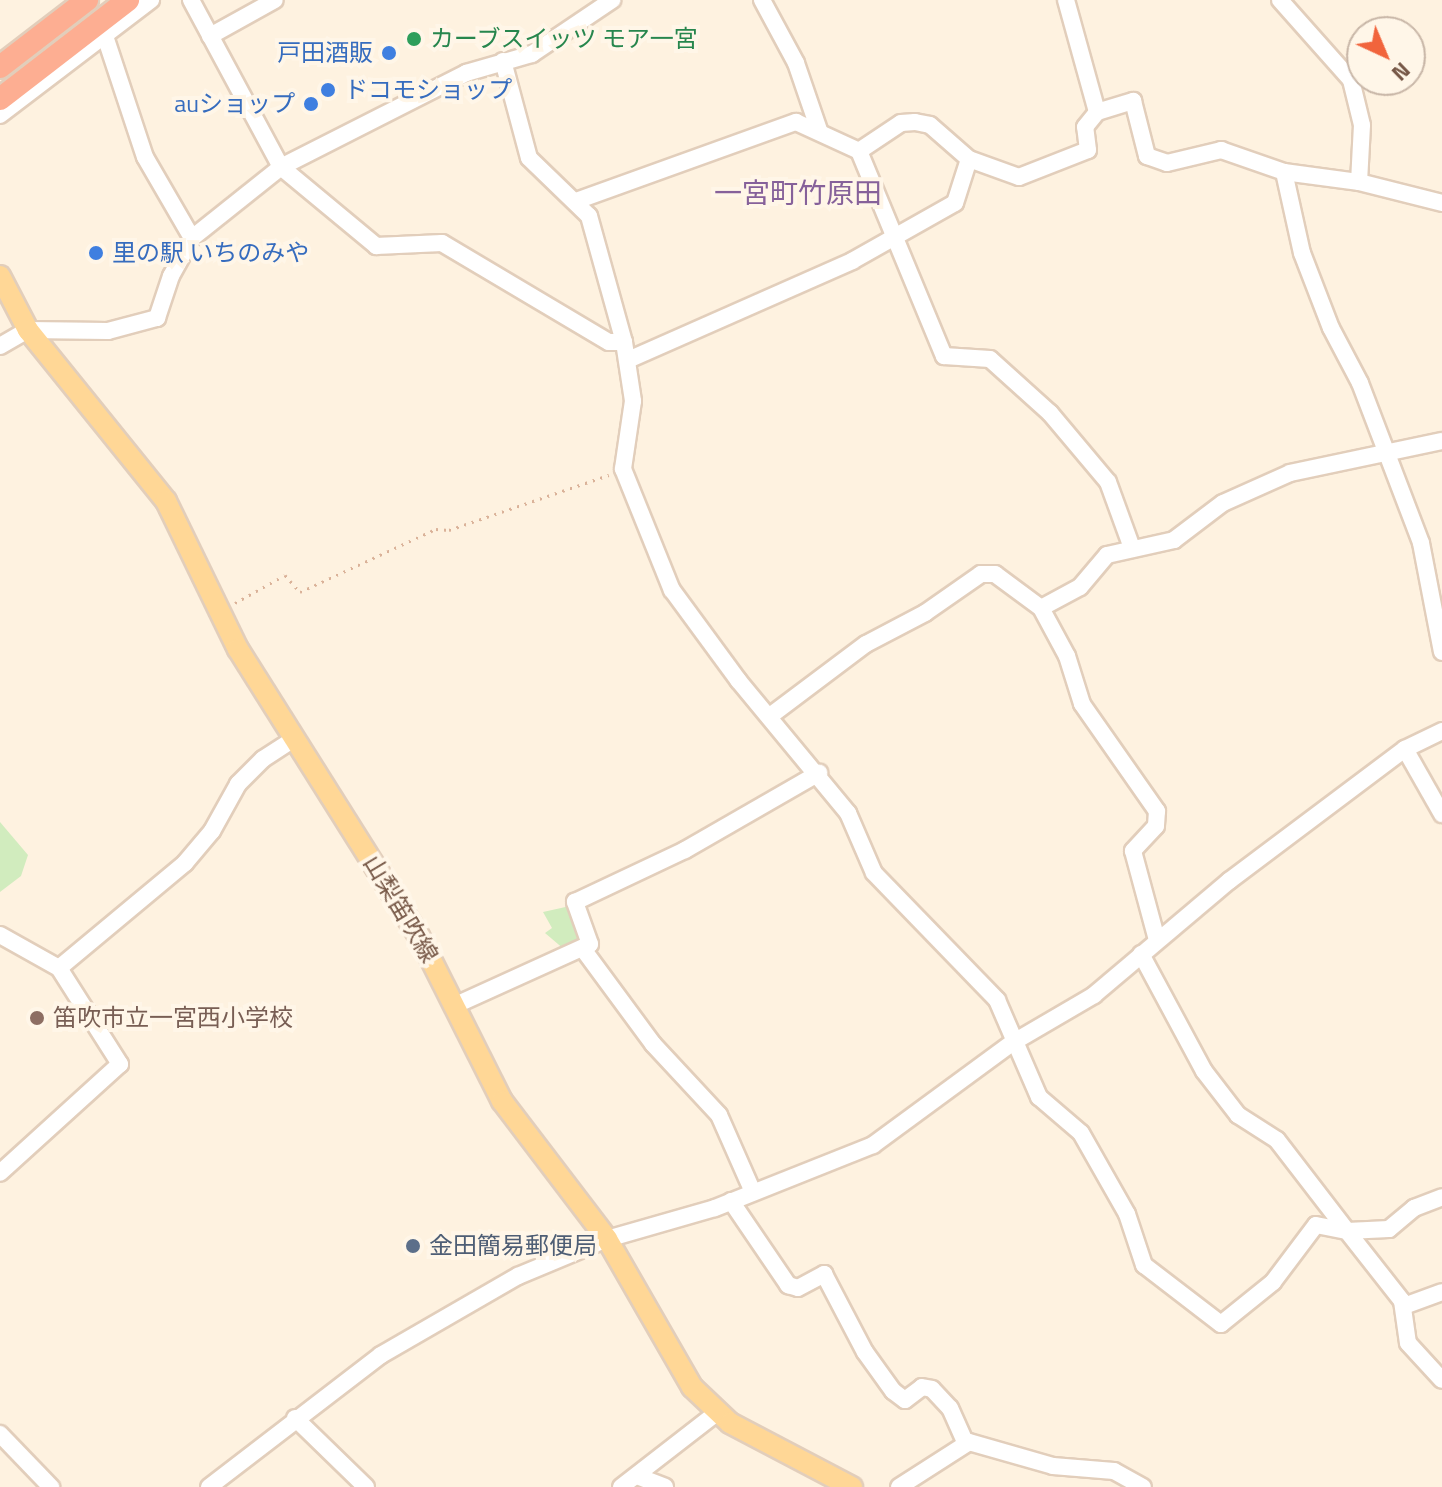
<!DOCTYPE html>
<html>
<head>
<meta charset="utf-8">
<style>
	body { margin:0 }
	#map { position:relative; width:1442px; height:1487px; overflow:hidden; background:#fef2e0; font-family:"Titillium Web","Noto Sans JP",sans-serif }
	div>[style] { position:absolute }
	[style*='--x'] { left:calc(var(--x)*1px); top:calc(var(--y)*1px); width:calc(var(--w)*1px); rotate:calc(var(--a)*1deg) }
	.green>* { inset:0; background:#d1ecbe }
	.path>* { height:3px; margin-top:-1.5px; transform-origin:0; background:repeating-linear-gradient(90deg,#dab299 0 2px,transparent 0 8px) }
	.roads { filter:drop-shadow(2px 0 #e2cebb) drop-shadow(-2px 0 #e2cebb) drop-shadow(0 2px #e2cebb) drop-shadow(0 -2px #e2cebb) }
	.minor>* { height:16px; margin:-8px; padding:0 8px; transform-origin:8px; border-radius:8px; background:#fff }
	.major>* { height:20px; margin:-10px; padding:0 10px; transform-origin:10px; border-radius:10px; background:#ffd796 }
	.highway>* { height:22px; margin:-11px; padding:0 11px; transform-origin:11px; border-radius:11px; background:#fdae92 }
	.dots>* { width:22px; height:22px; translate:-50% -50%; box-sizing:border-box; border:4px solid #fff6e8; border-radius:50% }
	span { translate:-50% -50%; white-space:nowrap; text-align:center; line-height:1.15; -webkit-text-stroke:8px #fff6e8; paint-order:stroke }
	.leisure-label { font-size:24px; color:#27864d }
	.left { translate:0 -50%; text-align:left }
	.shop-label { font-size:24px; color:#366cbe }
	.right { translate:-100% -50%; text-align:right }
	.street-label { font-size:24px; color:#765746 }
	.education-label { font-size:24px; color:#785e54 }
	.service-label { font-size:24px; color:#4e5e75 }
	.quarter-label { font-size:28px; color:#86619a }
	.north { position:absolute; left:1346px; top:16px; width:80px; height:80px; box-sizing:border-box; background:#fff6e8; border:2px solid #c8b6a7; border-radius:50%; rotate:136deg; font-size:22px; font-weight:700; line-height:32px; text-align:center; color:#765746 }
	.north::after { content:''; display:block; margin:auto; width:28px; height:36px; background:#f1643c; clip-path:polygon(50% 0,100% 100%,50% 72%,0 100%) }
</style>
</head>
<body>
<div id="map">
	<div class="green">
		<div style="clip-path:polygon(0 822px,28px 855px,21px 876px,0 892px)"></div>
		<div style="clip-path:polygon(570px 906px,584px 943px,565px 950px,545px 933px,552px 928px,543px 912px)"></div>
	</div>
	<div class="path">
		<div style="--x:235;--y:603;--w:57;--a:-29.2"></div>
		<div style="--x:285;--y:575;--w:23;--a:49"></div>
		<div style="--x:300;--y:592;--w:150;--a:-24.9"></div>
		<div style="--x:436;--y:529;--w:13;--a:4"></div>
		<div style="--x:449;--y:530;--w:169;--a:-19"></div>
	</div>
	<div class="roads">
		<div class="minor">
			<div style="--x:191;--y:0;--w:190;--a:61.7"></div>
			<div style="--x:281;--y:167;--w:124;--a:39.7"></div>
			<div style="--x:376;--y:246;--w:66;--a:-2.6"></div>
			<div style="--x:442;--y:243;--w:194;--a:30.7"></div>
			<div style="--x:609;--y:342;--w:15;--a:0"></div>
			<div style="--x:762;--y:0;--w:72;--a:61.6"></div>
			<div style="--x:796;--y:63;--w:71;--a:71.1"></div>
			<div style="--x:1066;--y:0;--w:116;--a:74.5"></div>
			<div style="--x:1280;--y:0;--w:107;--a:48.4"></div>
			<div style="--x:1351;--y:80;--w:46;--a:76.3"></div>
			<div style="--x:1362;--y:125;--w:57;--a:93"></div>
			<div style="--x:100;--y:21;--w:143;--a:71.7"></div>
			<div style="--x:145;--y:157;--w:94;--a:59.9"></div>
			<div style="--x:210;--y:36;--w:74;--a:-29"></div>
			<div style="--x:503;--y:61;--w:100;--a:75"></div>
			<div style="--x:529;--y:158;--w:83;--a:44"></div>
			<div style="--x:589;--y:216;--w:131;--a:74.5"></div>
			<div style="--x:624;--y:342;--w:60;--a:81.3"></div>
			<div style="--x:633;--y:401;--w:69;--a:98.4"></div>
			<div style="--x:623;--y:469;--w:131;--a:68"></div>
			<div style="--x:672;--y:590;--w:112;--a:53.7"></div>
			<div style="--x:738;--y:680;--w:173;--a:50.4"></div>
			<div style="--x:848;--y:813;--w:65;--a:66.6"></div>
			<div style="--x:874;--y:873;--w:177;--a:45.9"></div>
			<div style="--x:997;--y:1000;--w:106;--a:66.6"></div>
			<div style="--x:1039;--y:1097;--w:55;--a:40.6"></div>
			<div style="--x:1081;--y:1133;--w:93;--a:60.4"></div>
			<div style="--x:1127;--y:1214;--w:54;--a:71.6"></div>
			<div style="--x:1144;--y:1265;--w:97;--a:37.5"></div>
			<div style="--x:1221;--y:1324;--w:67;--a:-38.9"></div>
			<div style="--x:1273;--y:1282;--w:71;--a:-53"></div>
			<div style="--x:1316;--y:1225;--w:32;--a:11"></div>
			<div style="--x:1347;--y:1231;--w:89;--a:51.8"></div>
			<div style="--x:1402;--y:1301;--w:42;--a:81.9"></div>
			<div style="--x:1408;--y:1343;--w:50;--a:47.4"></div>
			<div style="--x:0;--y:115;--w:190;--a:-37.3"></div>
			<div style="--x:859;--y:151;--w:50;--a:-33.7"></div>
			<div style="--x:901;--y:123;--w:14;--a:-4"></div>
			<div style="--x:915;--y:122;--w:15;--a:11"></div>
			<div style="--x:930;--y:125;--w:52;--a:41.1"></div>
			<div style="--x:969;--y:159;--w:53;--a:19.8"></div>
			<div style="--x:1019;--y:177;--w:74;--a:-21.4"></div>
			<div style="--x:1088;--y:150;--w:23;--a:-97"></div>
			<div style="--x:1085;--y:127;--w:19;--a:-51"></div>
			<div style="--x:1097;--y:112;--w:38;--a:-17"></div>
			<div style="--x:1133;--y:101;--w:57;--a:75.7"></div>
			<div style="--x:1147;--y:156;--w:21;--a:19"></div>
			<div style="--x:1167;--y:163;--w:56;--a:-13.5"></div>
			<div style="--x:1221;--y:150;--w:67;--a:19.2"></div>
			<div style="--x:1284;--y:172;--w:76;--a:7.6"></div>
			<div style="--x:1359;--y:182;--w:86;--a:14.2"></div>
			<div style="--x:1284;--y:172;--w:83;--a:77.5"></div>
			<div style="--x:1302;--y:253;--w:80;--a:68.9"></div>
			<div style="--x:1331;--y:328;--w:62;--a:62.2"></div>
			<div style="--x:1360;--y:383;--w:171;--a:69.1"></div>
			<div style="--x:1421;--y:543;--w:111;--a:79.1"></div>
			<div style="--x:576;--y:201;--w:234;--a:-19.8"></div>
			<div style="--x:796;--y:122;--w:69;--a:24.7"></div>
			<div style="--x:859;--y:151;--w:222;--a:67.5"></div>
			<div style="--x:944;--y:356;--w:46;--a:3.7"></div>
			<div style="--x:990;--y:359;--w:81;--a:42"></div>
			<div style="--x:1050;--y:413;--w:90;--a:50"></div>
			<div style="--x:1108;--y:482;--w:70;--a:70"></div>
			<div style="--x:0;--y:346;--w:32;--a:-30"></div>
			<div style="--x:28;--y:330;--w:80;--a:0.7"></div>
			<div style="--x:108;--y:331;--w:51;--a:-14.9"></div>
			<div style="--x:157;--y:318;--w:44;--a:-71.6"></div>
			<div style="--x:171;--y:276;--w:43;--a:-61.1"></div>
			<div style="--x:192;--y:238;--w:114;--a:-38.6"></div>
			<div style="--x:281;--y:167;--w:208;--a:-26.9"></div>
			<div style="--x:466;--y:73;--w:69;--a:-16.1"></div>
			<div style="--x:532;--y:54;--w:97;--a:-34"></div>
			<div style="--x:628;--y:360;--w:245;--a:-23.8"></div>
			<div style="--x:852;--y:261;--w:118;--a:-29.4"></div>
			<div style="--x:955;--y:203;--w:46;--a:-72.3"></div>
			<div style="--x:1041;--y:608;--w:55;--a:61.6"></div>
			<div style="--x:1067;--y:656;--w:50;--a:72.6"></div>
			<div style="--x:1082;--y:704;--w:131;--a:55"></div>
			<div style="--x:1157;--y:811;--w:15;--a:94"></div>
			<div style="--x:1156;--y:826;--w:34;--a:133"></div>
			<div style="--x:1133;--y:851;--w:92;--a:74.9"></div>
			<div style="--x:770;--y:716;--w:120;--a:-36.9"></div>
			<div style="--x:866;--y:644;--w:67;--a:-27.7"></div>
			<div style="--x:925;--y:613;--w:68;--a:-34.9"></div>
			<div style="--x:981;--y:574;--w:14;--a:0"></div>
			<div style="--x:995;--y:574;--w:57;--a:36.5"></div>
			<div style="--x:1041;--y:608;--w:44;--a:-28.3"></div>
			<div style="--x:1080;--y:587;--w:42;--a:-49.8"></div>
			<div style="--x:1107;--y:555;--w:69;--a:-12.6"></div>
			<div style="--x:1174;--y:540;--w:61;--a:-37.1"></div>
			<div style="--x:1223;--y:503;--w:73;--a:-24.1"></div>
			<div style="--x:1290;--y:473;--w:155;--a:-11.9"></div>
			<div style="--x:1405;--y:749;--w:75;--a:60.4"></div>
			<div style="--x:0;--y:935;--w:68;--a:29.2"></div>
			<div style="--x:59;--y:968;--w:114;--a:57.6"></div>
			<div style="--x:120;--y:1064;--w:162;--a:137.8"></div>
			<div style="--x:583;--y:949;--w:118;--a:53.6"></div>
			<div style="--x:653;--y:1044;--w:97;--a:47.1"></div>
			<div style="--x:719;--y:1115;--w:84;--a:66.2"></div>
			<div style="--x:1141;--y:954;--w:133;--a:61.7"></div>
			<div style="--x:1204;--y:1071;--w:56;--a:52.3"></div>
			<div style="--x:1238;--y:1115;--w:46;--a:32.7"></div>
			<div style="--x:1277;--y:1140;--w:115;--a:52.4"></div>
			<div style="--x:1347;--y:1231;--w:42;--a:-2.7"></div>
			<div style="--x:1389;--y:1229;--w:33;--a:-40"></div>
			<div style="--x:1414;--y:1208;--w:30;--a:-21"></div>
			<div style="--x:59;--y:968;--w:164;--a:-39.8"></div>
			<div style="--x:185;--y:863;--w:42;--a:-49.8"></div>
			<div style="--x:212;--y:831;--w:54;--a:-61"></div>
			<div style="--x:238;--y:784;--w:35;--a:-45"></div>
			<div style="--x:263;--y:759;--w:37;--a:-33"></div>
			<div style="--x:458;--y:1004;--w:145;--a:-24.4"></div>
			<div style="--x:590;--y:944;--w:45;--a:-109.7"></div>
			<div style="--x:575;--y:902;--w:122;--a:-25.3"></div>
			<div style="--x:685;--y:850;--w:155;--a:-29.9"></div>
			<div style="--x:731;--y:1201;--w:102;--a:55.8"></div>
			<div style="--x:788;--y:1285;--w:10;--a:17"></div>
			<div style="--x:798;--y:1288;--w:30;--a:-28"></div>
			<div style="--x:824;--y:1274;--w:88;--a:62.3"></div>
			<div style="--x:865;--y:1352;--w:48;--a:54.3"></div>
			<div style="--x:893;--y:1391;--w:15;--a:37"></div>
			<div style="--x:905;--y:1400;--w:21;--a:-37"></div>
			<div style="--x:922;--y:1387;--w:10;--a:11"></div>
			<div style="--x:932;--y:1389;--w:26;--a:47"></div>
			<div style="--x:950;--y:1408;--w:39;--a:66"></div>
			<div style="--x:1404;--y:1306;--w:40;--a:-20.2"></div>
			<div style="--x:295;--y:1418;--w:99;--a:44.2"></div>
			<div style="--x:0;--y:1434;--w:74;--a:46.1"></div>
			<div style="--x:637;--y:1476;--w:30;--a:21"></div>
			<div style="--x:209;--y:1487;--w:217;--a:-37.5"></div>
			<div style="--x:381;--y:1355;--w:158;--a:-30"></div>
			<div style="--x:518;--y:1276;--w:96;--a:-22.6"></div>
			<div style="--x:607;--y:1239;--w:112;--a:-16"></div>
			<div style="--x:715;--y:1208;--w:170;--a:-21.7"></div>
			<div style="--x:873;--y:1145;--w:172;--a:-36.3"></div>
			<div style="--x:1012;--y:1043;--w:95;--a:-30.3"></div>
			<div style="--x:1094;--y:995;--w:177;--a:-40.2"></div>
			<div style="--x:1229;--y:881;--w:220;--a:-36.9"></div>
			<div style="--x:1405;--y:749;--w:41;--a:-25.9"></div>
			<div style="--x:621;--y:1487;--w:119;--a:-37.8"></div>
			<div style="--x:899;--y:1487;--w:83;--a:-32.7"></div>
			<div style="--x:969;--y:1442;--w:87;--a:15.9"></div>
			<div style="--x:1053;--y:1466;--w:61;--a:4.7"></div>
			<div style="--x:1114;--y:1471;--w:33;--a:29"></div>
		</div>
		<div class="major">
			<div style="--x:0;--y:276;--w:61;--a:62.6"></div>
			<div style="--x:28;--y:330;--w:220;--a:51.1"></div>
			<div style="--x:166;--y:501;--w:165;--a:64.1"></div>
			<div style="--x:238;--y:649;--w:339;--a:57.8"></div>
			<div style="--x:419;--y:936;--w:185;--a:63.3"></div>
			<div style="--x:502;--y:1101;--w:173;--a:52.7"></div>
			<div style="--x:607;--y:1239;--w:171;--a:60.1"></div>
			<div style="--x:692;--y:1387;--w:52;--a:43.5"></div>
			<div style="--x:730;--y:1423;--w:138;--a:27.7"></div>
		</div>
		<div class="highway">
			<div style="--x:0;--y:67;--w:110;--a:-37.6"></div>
			<div style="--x:0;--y:99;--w:162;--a:-37.7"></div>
		</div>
	</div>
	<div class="dots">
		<div style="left:414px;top:39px;background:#2e9e5b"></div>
		<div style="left:389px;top:53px;background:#3f7fe0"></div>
		<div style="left:328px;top:90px;background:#3f7fe0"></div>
		<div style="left:311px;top:104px;background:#3f7fe0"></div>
		<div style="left:96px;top:253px;background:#3f7fe0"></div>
		<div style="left:37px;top:1018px;background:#8d6e63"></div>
		<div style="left:413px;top:1246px;background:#5c6f8a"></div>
	</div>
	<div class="leisure-label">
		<span class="left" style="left:430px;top:39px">カーブスイッツ モア一宮</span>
	</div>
	<div class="shop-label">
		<span class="right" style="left:373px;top:53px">戸田酒販</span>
		<span class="left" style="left:344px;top:90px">ドコモショップ</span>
		<span class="right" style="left:295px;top:104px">auショップ</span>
		<span class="left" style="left:112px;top:253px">里の駅 いちのみや</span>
	</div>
	<div class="street-label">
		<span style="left:401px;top:909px;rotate:59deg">山梨笛吹線</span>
	</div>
	<div class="education-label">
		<span class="left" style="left:53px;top:1018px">笛吹市立一宮西小学校</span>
	</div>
	<div class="service-label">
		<span class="left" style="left:429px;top:1246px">金田簡易郵便局</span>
	</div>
	<div class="quarter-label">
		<span style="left:798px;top:193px">一宮町竹原田</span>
	</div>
	<div class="north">N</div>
</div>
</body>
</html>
